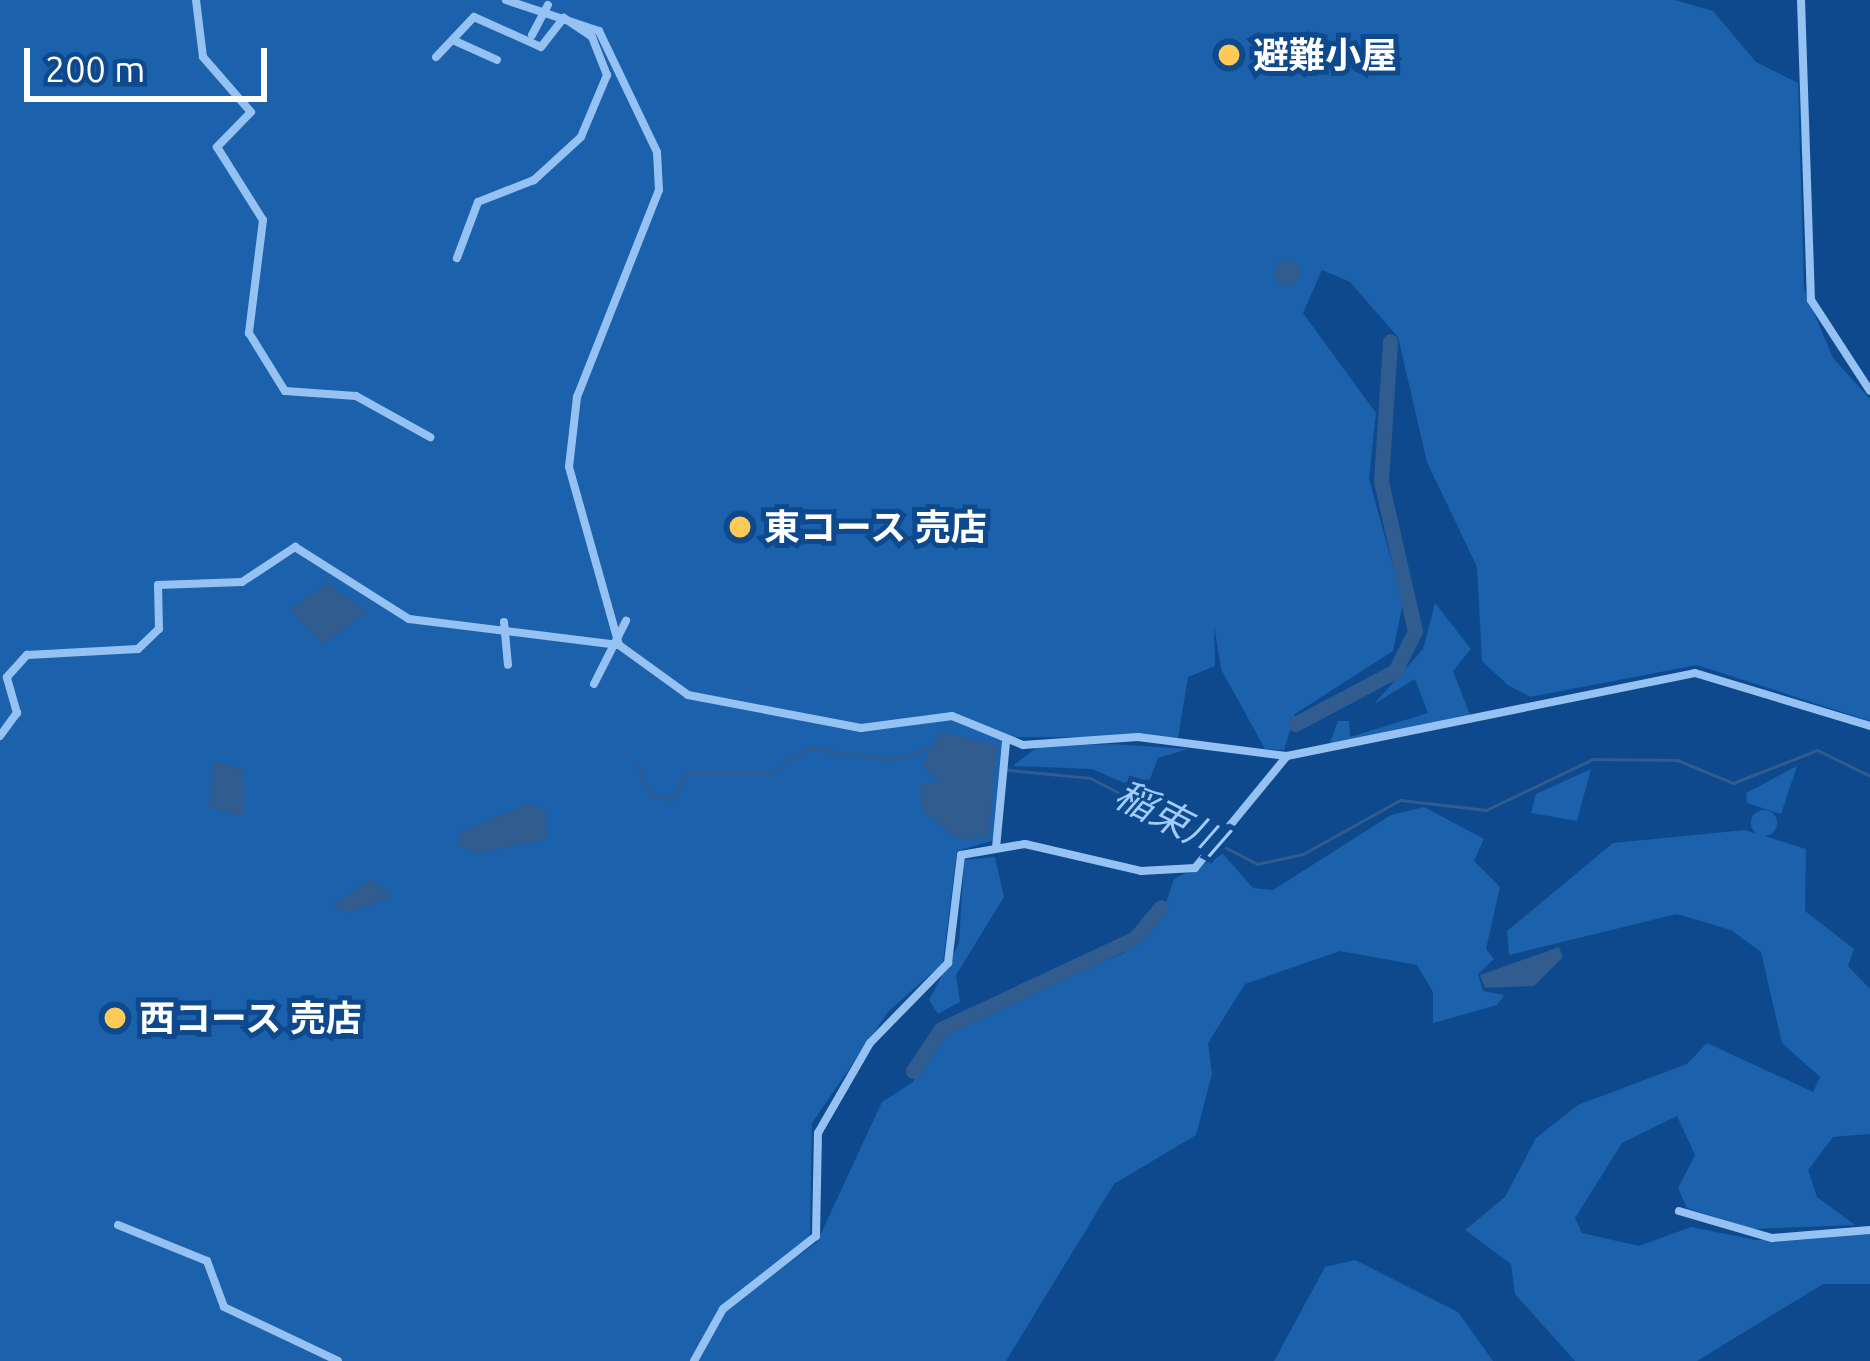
<!DOCTYPE html>
<html>
<head>
<meta charset="utf-8">
<style>
	body { margin:0 }
	#map { position:relative; width:1870px; height:1361px; overflow:hidden; background:#0e498d; font-family:Ubuntu,"Noto Sans JP",sans-serif }
	div>[style] { position:absolute }
	[style*='--x'] { left:calc(var(--x)*1px); top:calc(var(--y)*1px); width:calc(var(--w)*1px); rotate:calc(var(--a)*1deg) }
	.green>* { inset:0; background:#1c61ab }
	.round { border-radius:50% }
	.water>* { inset:0; background:#305c8f }
	.stream>* { height:3px; margin:-1.5px; padding:0 1.5px; transform-origin:1.5px; border-radius:1.5px; background:#305c8f }
	.river>* { height:15px; margin:-7.5px; padding:0 7.5px; transform-origin:7.5px; border-radius:7.5px; background:#305c8f }
	.street>* { height:8px; margin:-4px; padding:0 4px; transform-origin:4px; border-radius:4px; background:#95c2f3 }
	.street-bridge>* { height:8px; margin:-4px; padding:0 4px; transform-origin:4px; border-radius:4px; background:#95c2f3 }
	.dots>* { width:33px; height:33px; translate:-50% -50%; box-sizing:border-box; border:6px solid #0e498d; border-radius:50% }
	span { translate:-50% -50%; white-space:nowrap; text-align:center; line-height:1.15; -webkit-text-stroke:10px #0e498d; paint-order:stroke }
	.poi-label { font-size:36px; color:#fff; font-weight:700 }
	.left { translate:0 -50%; text-align:left }
	.water-label { font-size:39px; color:#a1ccfb; font-style:italic }
	.scale { position:absolute; left:24px; top:48px; width:243px; height:54px; box-sizing:border-box; border:6px solid #fff; border-top:0; padding-left:15px; font-size:36px; line-height:42px; white-space:nowrap; color:#fff; -webkit-text-stroke:9px #0e498d; paint-order:stroke }
</style>
</head>
<body>
<div id="map">
	<div class="green">
		<div style="clip-path:polygon(0 0,1675px 0,1713px 11px,1756px 62px,1798px 83px,1804px 289px,1833px 358px,1870px 399px,1870px 721px,1697px 665px,1530px 697px,1508px 685px,1482px 661px,1477px 567px,1427px 462px,1398px 337px,1350px 282px,1322px 270px,1303px 313px,1376px 413px,1369px 479px,1403px 603px,1393px 651px,1295px 714px,1284px 750px,1265px 749px,1221px 669px,1214px 625px,1215px 666px,1188px 677px,1178px 738px,1008px 737px,998px 839px,957px 851px,943px 963px,888px 1012px,812px 1123px,810px 1237px,721px 1306px,691px 1361px,0 1361px)"></div>
		<div style="clip-path:polygon(1435px 603px,1471px 649px,1453px 671px,1470px 715px,1329px 746px,1338px 721px,1349px 721px,1350px 737px,1428px 713px,1415px 679px,1374px 704px,1423px 649px)"></div>
		<div style="clip-path:polygon(1037px 747px,1112px 744px,1188px 749px,1158px 758px,1145px 792px,1092px 769px,1013px 766px)"></div>
		<div style="clip-path:polygon(1797px 766px,1781px 814px,1747px 803px,1746px 793px)"></div>
		<div style="clip-path:polygon(1591px 769px,1577px 821px,1531px 813px,1536px 794px)"></div>
		<div style="clip-path:polygon(1424px 807px,1484px 839px,1474px 861px,1500px 887px,1486px 949px,1494px 959px,1478px 974px,1483px 991px,1504px 995px,1497px 1005px,1433px 1023px,1433px 992px,1417px 965px,1340px 951px,1245px 984px,1208px 1043px,1212px 1074px,1196px 1135px,1114px 1184px,1006px 1361px,697px 1361px,726px 1310px,817px 1242px,882px 1102px,913px 1082px,938px 1034px,1124px 953px,1161px 918px,1174px 879px,1223px 854px,1253px 888px,1273px 890px,1391px 815px)"></div>
		<div class="round" style="left:1751px;top:810px;width:26px;height:26px"></div>
		<div style="clip-path:polygon(1745px 830px,1806px 849px,1805px 911px,1854px 949px,1848px 966px,1870px 989px,1870px 1134px,1833px 1137px,1808px 1170px,1817px 1197px,1855px 1225px,1752px 1229px,1687px 1208px,1678px 1188px,1695px 1155px,1677px 1116px,1622px 1143px,1575px 1218px,1582px 1233px,1639px 1246px,1691px 1227px,1756px 1240px,1870px 1234px,1870px 1284px,1823px 1284px,1697px 1361px,1575px 1361px,1515px 1294px,1511px 1264px,1465px 1230px,1505px 1197px,1536px 1138px,1578px 1105px,1687px 1064px,1707px 1043px,1813px 1092px,1820px 1077px,1782px 1043px,1761px 952px,1731px 930px,1677px 914px,1509px 955px,1507px 931px,1613px 843px)"></div>
		<div style="clip-path:polygon(995px 857px,1004px 897px,956px 975px,960px 1002px,938px 1014px,929px 1000px,959px 943px,964px 860px)"></div>
		<div style="clip-path:polygon(1355px 1260px,1458px 1312px,1493px 1361px,1274px 1361px,1325px 1267px)"></div>
	</div>
	<div class="water">
		<div class="round" style="left:1274px;top:260px;width:26px;height:26px"></div>
		<div style="clip-path:polygon(327px 582px,367px 612px,324px 644px,290px 610px)"></div>
		<div style="clip-path:polygon(940px 732px,997px 745px,988px 837px,959px 840px,921px 809px,920px 785px,941px 781px,922px 766px)"></div>
		<div style="clip-path:polygon(214px 760px,244px 771px,244px 817px,209px 807px)"></div>
		<div style="clip-path:polygon(527px 804px,545px 809px,547px 839px,479px 853px,458px 847px,461px 832px)"></div>
		<div style="clip-path:polygon(370px 879px,393px 897px,347px 913px,331px 906px)"></div>
		<div style="clip-path:polygon(1559px 947px,1563px 957px,1534px 986px,1485px 988px,1480px 975px)"></div>
	</div>
	<div class="stream">
		<div style="--x:637;--y:765;--w:31;--a:68"></div>
		<div style="--x:649;--y:794;--w:24;--a:15"></div>
		<div style="--x:672;--y:800;--w:30;--a:-64"></div>
		<div style="--x:685;--y:773;--w:87;--a:0"></div>
		<div style="--x:772;--y:773;--w:43;--a:-35.5"></div>
		<div style="--x:807;--y:748;--w:85;--a:8.1"></div>
		<div style="--x:891;--y:760;--w:51;--a:-17"></div>
		<div style="--x:999;--y:769;--w:91;--a:5.6"></div>
		<div style="--x:1090;--y:778;--w:188;--a:27.2"></div>
		<div style="--x:1257;--y:864;--w:47;--a:-12.3"></div>
		<div style="--x:1303;--y:854;--w:111;--a:-29.1"></div>
		<div style="--x:1400;--y:800;--w:87;--a:6.6"></div>
		<div style="--x:1486;--y:810;--w:119;--a:-25.5"></div>
		<div style="--x:1593;--y:759;--w:84;--a:0.7"></div>
		<div style="--x:1677;--y:760;--w:61;--a:22.3"></div>
		<div style="--x:1733;--y:783;--w:90;--a:-21.4"></div>
		<div style="--x:1817;--y:750;--w:59;--a:26.1"></div>
	</div>
	<div class="river">
		<div style="--x:1295;--y:724;--w:113;--a:-27.9"></div>
		<div style="--x:1395;--y:671;--w:45;--a:-63.4"></div>
		<div style="--x:1415;--y:631;--w:154;--a:-102.8"></div>
		<div style="--x:1381;--y:481;--w:140;--a:-86.3"></div>
		<div style="--x:913;--y:1071;--w:50;--a:-56.3"></div>
		<div style="--x:941;--y:1029;--w:214;--a:-25.1"></div>
		<div style="--x:1135;--y:938;--w:40;--a:-50"></div>
	</div>
	<div class="street">
		<div style="--x:196;--y:0;--w:57;--a:83"></div>
		<div style="--x:203;--y:57;--w:73;--a:48.9"></div>
		<div style="--x:251;--y:112;--w:49;--a:134.2"></div>
		<div style="--x:217;--y:147;--w:86;--a:57.8"></div>
		<div style="--x:263;--y:220;--w:114;--a:97.1"></div>
		<div style="--x:249;--y:333;--w:68;--a:58.2"></div>
		<div style="--x:285;--y:391;--w:71;--a:4"></div>
		<div style="--x:356;--y:396;--w:85;--a:29"></div>
		<div style="--x:506;--y:0;--w:98;--a:18.4"></div>
		<div style="--x:599;--y:31;--w:134;--a:64.4"></div>
		<div style="--x:657;--y:152;--w:38;--a:87"></div>
		<div style="--x:659;--y:190;--w:223;--a:111.6"></div>
		<div style="--x:577;--y:397;--w:70;--a:96.5"></div>
		<div style="--x:569;--y:467;--w:185;--a:74.3"></div>
		<div style="--x:619;--y:645;--w:85;--a:35.9"></div>
		<div style="--x:688;--y:695;--w:176;--a:10.8"></div>
		<div style="--x:861;--y:728;--w:92;--a:-7.5"></div>
		<div style="--x:952;--y:716;--w:77;--a:22.2"></div>
		<div style="--x:1023;--y:745;--w:115;--a:-4"></div>
		<div style="--x:1138;--y:737;--w:150;--a:7.3"></div>
		<div style="--x:1287;--y:756;--w:416;--a:-11.5"></div>
		<div style="--x:1695;--y:673;--w:183;--a:16.8"></div>
		<div style="--x:1801;--y:0;--w:300;--a:88.1"></div>
		<div style="--x:1811;--y:300;--w:108;--a:57"></div>
		<div style="--x:455;--y:41;--w:46;--a:24.3"></div>
		<div style="--x:436;--y:57;--w:55;--a:-46.5"></div>
		<div style="--x:474;--y:17;--w:73;--a:24.1"></div>
		<div style="--x:541;--y:47;--w:37;--a:-52"></div>
		<div style="--x:564;--y:18;--w:34;--a:34"></div>
		<div style="--x:592;--y:37;--w:41;--a:68.5"></div>
		<div style="--x:607;--y:75;--w:67;--a:112.8"></div>
		<div style="--x:581;--y:137;--w:64;--a:137.5"></div>
		<div style="--x:534;--y:180;--w:60;--a:158.6"></div>
		<div style="--x:478;--y:202;--w:60;--a:110.6"></div>
		<div style="--x:0;--y:736;--w:29;--a:-54"></div>
		<div style="--x:17;--y:713;--w:37;--a:-106"></div>
		<div style="--x:7;--y:677;--w:30;--a:-48"></div>
		<div style="--x:27;--y:655;--w:111;--a:-3.1"></div>
		<div style="--x:138;--y:649;--w:29;--a:-44"></div>
		<div style="--x:159;--y:629;--w:44;--a:-91.3"></div>
		<div style="--x:158;--y:585;--w:84;--a:-2"></div>
		<div style="--x:242;--y:582;--w:64;--a:-33.4"></div>
		<div style="--x:295;--y:547;--w:135;--a:32.3"></div>
		<div style="--x:409;--y:619;--w:211;--a:7.1"></div>
		<div style="--x:996;--y:848;--w:106;--a:-84.6"></div>
		<div style="--x:1679;--y:1211;--w:97;--a:16.2"></div>
		<div style="--x:1772;--y:1238;--w:98;--a:-4.7"></div>
		<div style="--x:118;--y:1225;--w:96;--a:22"></div>
		<div style="--x:207;--y:1261;--w:49;--a:69.7"></div>
		<div style="--x:224;--y:1307;--w:126;--a:25.3"></div>
		<div style="--x:694;--y:1361;--w:60;--a:-60.9"></div>
		<div style="--x:723;--y:1309;--w:118;--a:-38.1"></div>
		<div style="--x:816;--y:1236;--w:103;--a:-88.9"></div>
		<div style="--x:818;--y:1133;--w:104;--a:-60"></div>
		<div style="--x:870;--y:1043;--w:112;--a:-45.7"></div>
		<div style="--x:948;--y:963;--w:109;--a:-83.1"></div>
		<div style="--x:961;--y:855;--w:65;--a:-9.8"></div>
		<div style="--x:1025;--y:844;--w:119;--a:13.1"></div>
		<div style="--x:1141;--y:871;--w:54;--a:-3.2"></div>
		<div style="--x:1195;--y:868;--w:145;--a:-50.6"></div>
	</div>
	<div class="street-bridge">
		<div style="--x:532;--y:35;--w:34;--a:-62"></div>
		<div style="--x:504;--y:622;--w:43;--a:84.7"></div>
		<div style="--x:594;--y:684;--w:71;--a:-63.1"></div>
	</div>
	<div class="dots">
		<div style="left:1229px;top:55px;background:#ffca57"></div>
		<div style="left:740px;top:527px;background:#ffca57"></div>
		<div style="left:115px;top:1018px;background:#ffca57"></div>
	</div>
	<div class="poi-label">
		<span class="left" style="left:1253px;top:55px">避難小屋</span>
		<span class="left" style="left:764px;top:527px">東コース 売店</span>
		<span class="left" style="left:139px;top:1018px">西コース 売店</span>
	</div>
	<div class="water-label">
		<span style="left:1170px;top:818px;rotate:27deg">稲束川</span>
	</div>
	<div class="scale">200 m</div>
</div>
</body>
</html>
